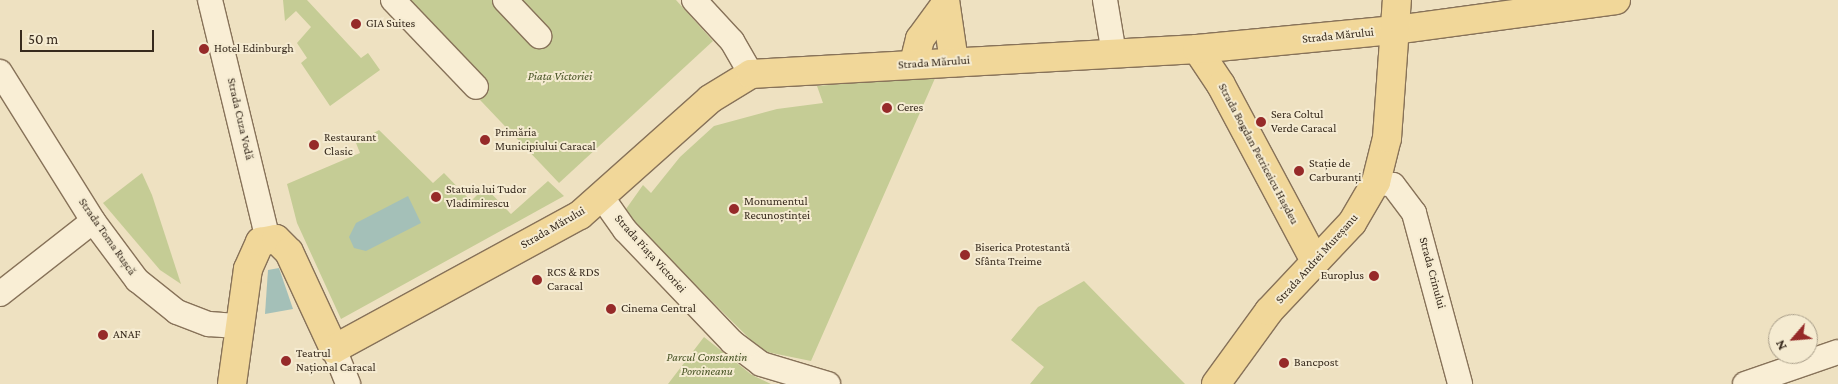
<!DOCTYPE html>
<html>
<head>
<meta charset="utf-8">
<style>
	body { margin:0 }
	#map { position:relative; width:1838px; height:384px; overflow:hidden; background:#eee1c1; font-family:"Crimson Pro",serif }
	div>[style] { position:absolute }
	[style*='--x'] { left:calc(var(--x)*1px); top:calc(var(--y)*1px); width:calc(var(--w)*1px); rotate:calc(var(--a)*1deg) }
	.green>* { inset:0; background:#c5cc95 }
	.water>* { inset:0; background:#a4c0b8 }
	.roads { filter:drop-shadow(1px 0 #877259) drop-shadow(-1px 0 #877259) drop-shadow(0 1px #877259) drop-shadow(0 -1px #877259) }
	.minor>* { height:24px; margin:-12px; padding:0 12px; transform-origin:12px; border-radius:12px; background:#f9eed5 }
	.major>* { height:28px; margin:-14px; padding:0 14px; transform-origin:14px; border-radius:14px; background:#f1d799 }
	.dots>* { width:14px; height:14px; translate:-50% -50%; box-sizing:border-box; border:2px solid #f5ebd1; border-radius:50% }
	span { translate:-50% -50%; white-space:nowrap; text-align:center; line-height:1.15; -webkit-text-stroke:4px #f5ebd1; paint-order:stroke }
	.poi-label { font-size:12px; color:#372a1d }
	.left { translate:0 -50%; text-align:left }
	.right { translate:-100% -50%; text-align:right }
	.street-label { font-size:12px; color:#372a1d }
	.park-label { font-size:12px; color:#475324; font-style:italic }
	.north { position:absolute; left:1768px; top:314px; width:50px; height:50px; box-sizing:border-box; background:#f5ebd1; border:1px solid #a99e89; border-radius:50%; rotate:243deg; font-size:14px; font-weight:700; line-height:20px; text-align:center; color:#372a1d }
	.north::after { content:''; display:block; margin:auto; width:18px; height:22px; background:#962a29; clip-path:polygon(50% 0,100% 100%,50% 72%,0 100%) }
	.scale { position:absolute; left:20px; top:30px; width:134px; height:22px; box-sizing:border-box; border:2px solid #372a1d; border-top:0; padding-left:6px; font-size:15px; line-height:18px; white-space:nowrap; color:#372a1d; -webkit-text-stroke:4px #f5ebd1; paint-order:stroke }
</style>
</head>
<body>
<div id="map">
	<div class="green">
		<div style="clip-path:polygon(283px 0,307px 0,361px 58px,368px 53px,380px 70px,330px 106px,301px 63px,307px 58px,297px 43px,311px 27px,296px 11px,285px 21px)"></div>
		<div style="clip-path:polygon(385px 0,676px 0,713px 41px,559px 183px)"></div>
		<div style="clip-path:polygon(936px 76px,811px 361px,762px 351px,632px 222px,626px 209px,643px 185px,651px 193px,680px 157px,714px 126px,777px 109px,823px 103px,817px 86px)"></div>
		<div style="clip-path:polygon(379px 130px,433px 183px,444px 173px,471px 201px,485px 187px,511px 214px,548px 181px,564px 196px,341px 319px,297px 223px,287px 184px,360px 153px,356px 143px)"></div>
		<div style="clip-path:polygon(142px 173px,152px 195px,181px 284px,160px 270px,103px 203px)"></div>
		<div style="clip-path:polygon(1084px 281px,1185px 384px,1030px 384px,1044px 367px,1011px 340px,1038px 307px)"></div>
		<div style="clip-path:polygon(704px 337px,752px 375px,771px 384px,668px 384px)"></div>
	</div>
	<div class="water">
		<div style="clip-path:polygon(408px 196px,421px 223px,366px 251px,354px 248px,349px 237px,356px 223px)"></div>
		<div style="clip-path:polygon(279px 268px,293px 309px,265px 314px,268px 270px)"></div>
	</div>
	<div class="roads">
		<div class="minor">
			<div style="--x:210;--y:0;--w:246;--a:76.4"></div>
			<div style="--x:393;--y:0;--w:120;--a:46.3"></div>
			<div style="--x:505;--y:0;--w:50;--a:46.6"></div>
			<div style="--x:694;--y:0;--w:56;--a:47.2"></div>
			<div style="--x:732;--y:41;--w:38;--a:60"></div>
			<div style="--x:1105;--y:0;--w:55;--a:80.5"></div>
			<div style="--x:0;--y:72;--w:176;--a:58"></div>
			<div style="--x:93;--y:221;--w:74;--a:53.3"></div>
			<div style="--x:137;--y:280;--w:51;--a:38.7"></div>
			<div style="--x:177;--y:312;--w:34;--a:21"></div>
			<div style="--x:209;--y:324;--w:31;--a:4"></div>
			<div style="--x:1376;--y:182;--w:17;--a:10"></div>
			<div style="--x:1393;--y:185;--w:35;--a:53"></div>
			<div style="--x:1414;--y:213;--w:177;--a:74.9"></div>
			<div style="--x:601;--y:196;--w:42;--a:54.8"></div>
			<div style="--x:625;--y:230;--w:155;--a:46.3"></div>
			<div style="--x:732;--y:342;--w:36;--a:37"></div>
			<div style="--x:761;--y:364;--w:70;--a:16.6"></div>
			<div style="--x:0;--y:294;--w:118;--a:-38.1"></div>
			<div style="--x:334;--y:349;--w:38;--a:68"></div>
			<div style="--x:1745;--y:384;--w:98;--a:-19"></div>
		</div>
		<div class="major">
			<div style="--x:945;--y:0;--w:63;--a:81.7"></div>
			<div style="--x:1197;--y:49;--w:43;--a:56.3"></div>
			<div style="--x:1221;--y:85;--w:200;--a:61.9"></div>
			<div style="--x:914;--y:63;--w:25;--a:-76"></div>
			<div style="--x:920;--y:39;--w:42;--a:-53.7"></div>
			<div style="--x:232;--y:384;--w:116;--a:-82.1"></div>
			<div style="--x:248;--y:269;--w:30;--a:-66"></div>
			<div style="--x:260;--y:242;--w:16;--a:-11"></div>
			<div style="--x:276;--y:239;--w:18;--a:45"></div>
			<div style="--x:289;--y:252;--w:107;--a:65.1"></div>
			<div style="--x:334;--y:349;--w:280;--a:-28.6"></div>
			<div style="--x:580;--y:215;--w:174;--a:-41.7"></div>
			<div style="--x:710;--y:99;--w:48;--a:-31.4"></div>
			<div style="--x:751;--y:74;--w:447;--a:-3.2"></div>
			<div style="--x:1197;--y:49;--w:199;--a:-5.5"></div>
			<div style="--x:1395;--y:30;--w:223;--a:-7.7"></div>
			<div style="--x:1216;--y:384;--w:90;--a:-54"></div>
			<div style="--x:1269;--y:311;--w:121;--a:-46.7"></div>
			<div style="--x:1352;--y:223;--w:48;--a:-59.7"></div>
			<div style="--x:1376;--y:182;--w:45;--a:-76"></div>
			<div style="--x:1387;--y:138;--w:138;--a:-85.9"></div>
		</div>
	</div>
	<div class="dots">
		<div style="left:356px;top:24px;background:#962a29"></div>
		<div style="left:204px;top:49px;background:#962a29"></div>
		<div style="left:887px;top:108px;background:#962a29"></div>
		<div style="left:1261px;top:122px;background:#962a29"></div>
		<div style="left:485px;top:140px;background:#962a29"></div>
		<div style="left:314px;top:145px;background:#962a29"></div>
		<div style="left:1299px;top:171px;background:#962a29"></div>
		<div style="left:436px;top:197px;background:#962a29"></div>
		<div style="left:734px;top:209px;background:#962a29"></div>
		<div style="left:965px;top:255px;background:#962a29"></div>
		<div style="left:1374px;top:276px;background:#962a29"></div>
		<div style="left:537px;top:280px;background:#962a29"></div>
		<div style="left:611px;top:309px;background:#962a29"></div>
		<div style="left:103px;top:335px;background:#962a29"></div>
		<div style="left:286px;top:361px;background:#962a29"></div>
		<div style="left:1284px;top:363px;background:#962a29"></div>
	</div>
	<div class="poi-label">
		<span class="left" style="left:366px;top:24px">GIA Suites</span>
		<span class="left" style="left:214px;top:49px">Hotel Edinburgh</span>
		<span class="left" style="left:897px;top:108px">Ceres</span>
		<span class="left" style="left:1271px;top:122px">Sera Coltul<br>Verde Caracal</span>
		<span class="left" style="left:495px;top:140px">Primăria<br>Municipiului Caracal</span>
		<span class="left" style="left:324px;top:145px">Restaurant<br>Clasic</span>
		<span class="left" style="left:1309px;top:171px">Stație de<br>Carburanți</span>
		<span class="left" style="left:446px;top:197px">Statuia lui Tudor<br>Vladimirescu</span>
		<span class="left" style="left:744px;top:209px">Monumentul<br>Recunoștinței</span>
		<span class="left" style="left:975px;top:255px">Biserica Protestantă<br>Sfânta Treime</span>
		<span class="left" style="left:547px;top:280px">RCS &amp; RDS<br>Caracal</span>
		<span class="right" style="left:1364px;top:276px">Europlus</span>
		<span class="left" style="left:621px;top:309px">Cinema Central</span>
		<span class="left" style="left:113px;top:335px">ANAF</span>
		<span class="left" style="left:296px;top:361px">Teatrul<br>Național Caracal</span>
		<span class="left" style="left:1294px;top:363px">Bancpost</span>
	</div>
	<div class="street-label">
		<span style="left:1338px;top:36px;rotate:-6deg">Strada Mărului</span>
		<span style="left:934px;top:63px;rotate:-4deg">Strada Mărului</span>
		<span style="left:240px;top:119px;rotate:77deg">Strada Cuza Vodă</span>
		<span style="left:1258px;top:154px;rotate:62deg">Strada Bogdan Petriceicu Hașdeu</span>
		<span style="left:553px;top:228px;rotate:-30deg">Strada Mărului</span>
		<span style="left:107px;top:237px;rotate:55deg">Strada Toma Rușcă</span>
		<span style="left:650px;top:254px;rotate:48deg">Strada Piața Victoriei</span>
		<span style="left:1317px;top:259px;rotate:-48deg">Strada Andrei Mureșanu</span>
		<span style="left:1432px;top:273px;rotate:75deg">Strada Crinului</span>
	</div>
	<div class="park-label">
		<span style="left:560px;top:77px">Piața Victoriei</span>
		<span style="left:707px;top:365px">Parcul Constantin<br>Poroineanu</span>
	</div>
	<div class="north">N</div>
	<div class="scale">50 m</div>
</div>
</body>
</html>
